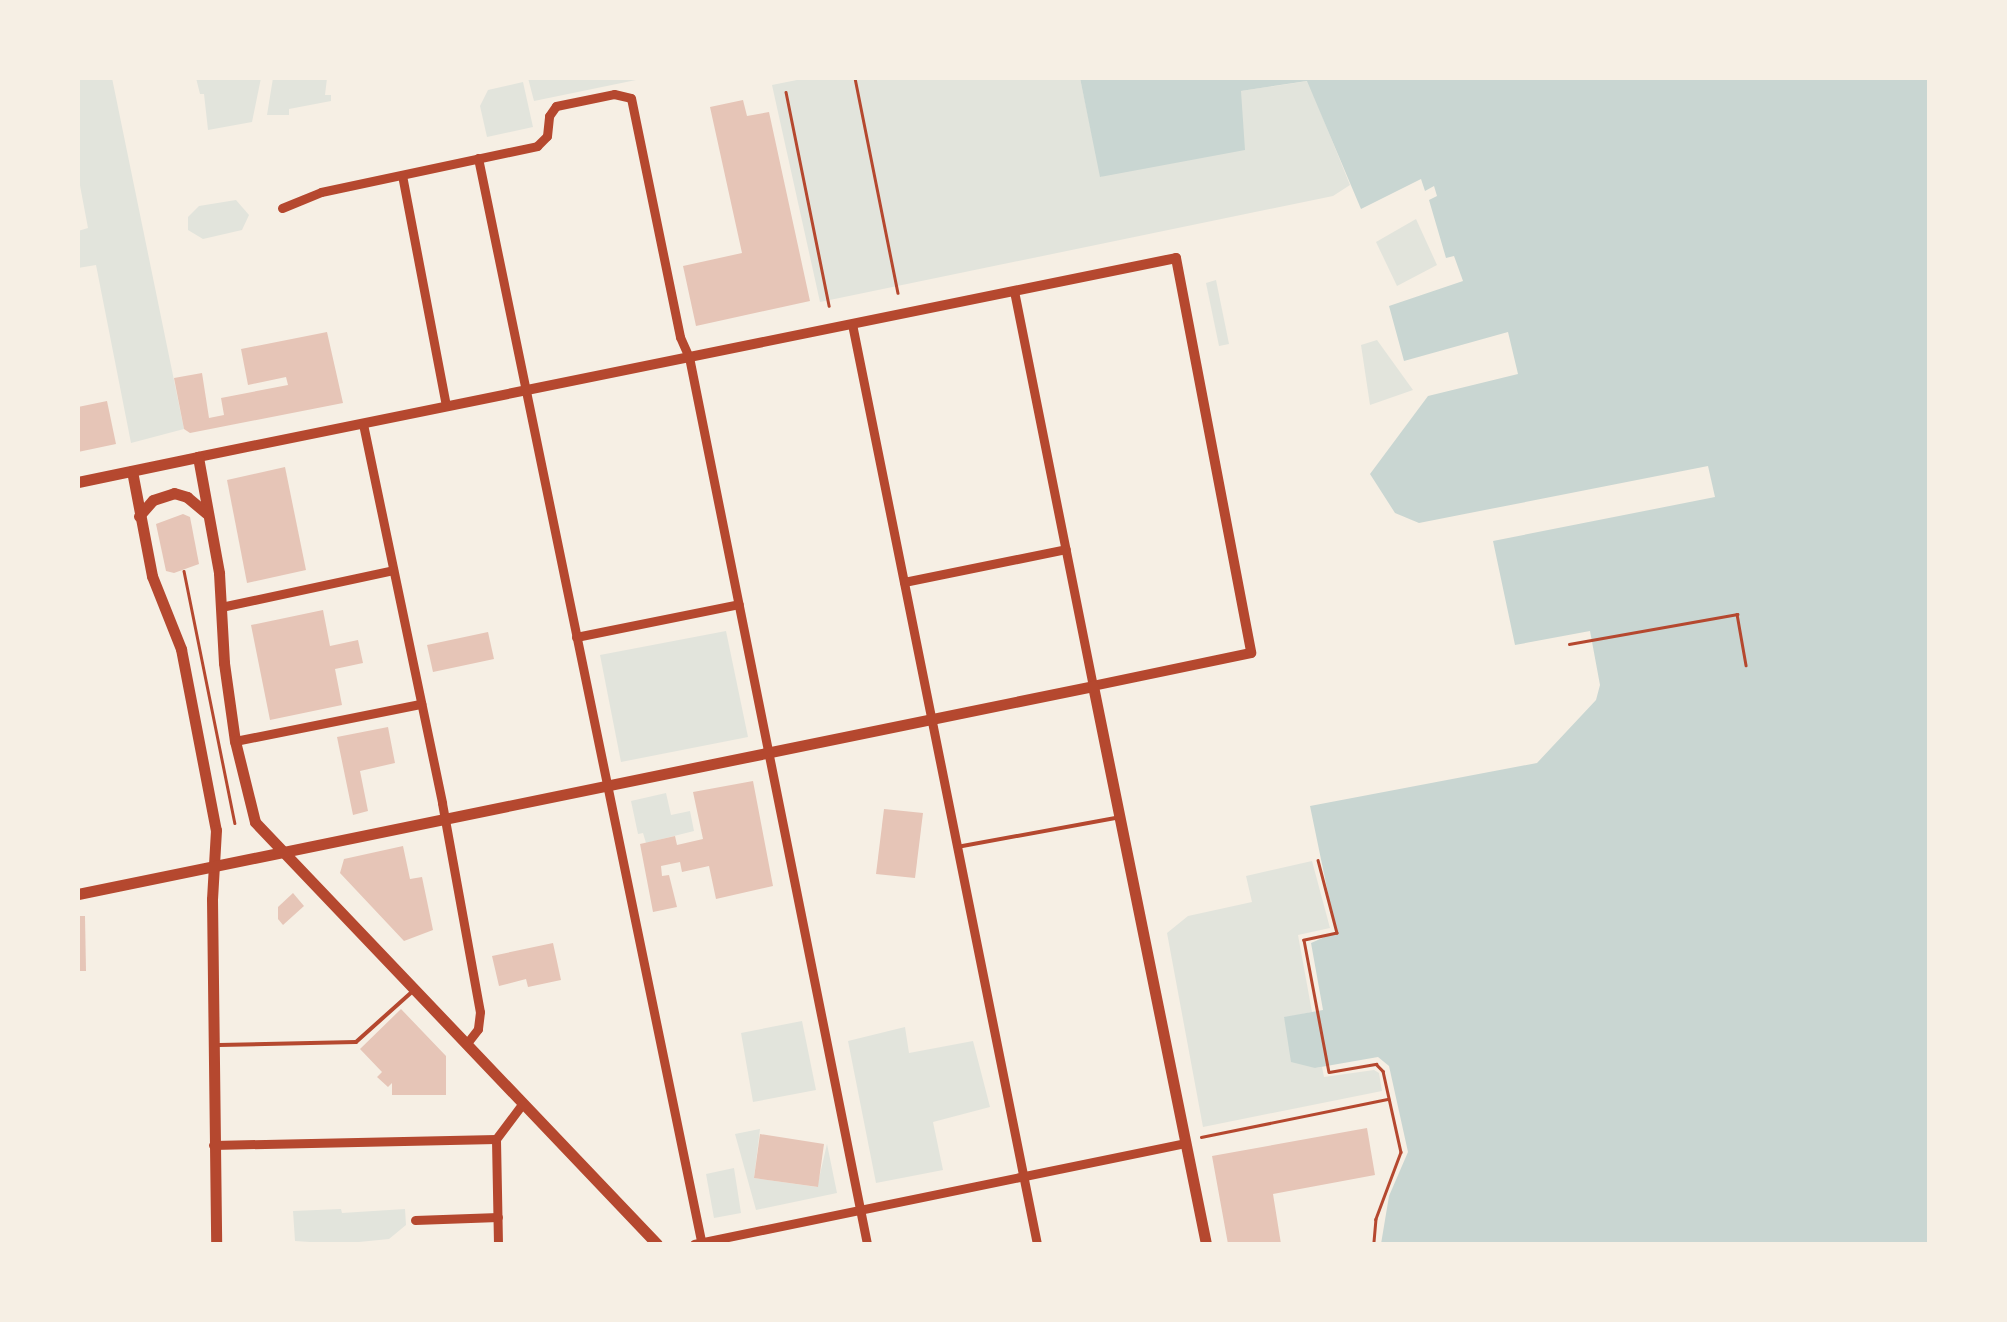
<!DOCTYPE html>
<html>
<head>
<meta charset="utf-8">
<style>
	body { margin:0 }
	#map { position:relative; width:2007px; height:1322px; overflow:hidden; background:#f6efe4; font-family:"Asap Condensed",sans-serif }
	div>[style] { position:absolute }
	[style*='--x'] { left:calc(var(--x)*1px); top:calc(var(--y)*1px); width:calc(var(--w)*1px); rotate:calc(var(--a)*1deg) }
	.green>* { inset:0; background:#e2e4dc }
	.water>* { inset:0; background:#c9d6d2 }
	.building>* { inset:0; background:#e6c5b7 }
	.path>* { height:2.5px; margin:-1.25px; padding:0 1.25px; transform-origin:1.25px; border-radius:1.25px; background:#b5482f }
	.service>* { height:4px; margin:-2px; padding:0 2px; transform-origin:2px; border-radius:2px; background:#b5482f }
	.minor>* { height:9px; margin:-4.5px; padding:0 4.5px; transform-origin:4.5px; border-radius:4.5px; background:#b5482f }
	.tertiary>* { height:10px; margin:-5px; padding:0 5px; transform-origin:5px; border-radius:5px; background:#b5482f }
	.secondary>* { height:11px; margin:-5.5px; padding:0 5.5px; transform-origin:5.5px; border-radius:5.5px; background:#b5482f }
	span { translate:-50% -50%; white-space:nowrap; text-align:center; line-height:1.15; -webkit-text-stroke:8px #f6efe4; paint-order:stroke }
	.frame { position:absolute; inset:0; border:80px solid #f6efe4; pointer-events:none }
</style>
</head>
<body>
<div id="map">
	<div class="green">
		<div style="clip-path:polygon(78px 78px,112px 78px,184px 429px,131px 443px,96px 265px,78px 268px,78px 231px,88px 228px,78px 175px)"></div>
		<div style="clip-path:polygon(196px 78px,261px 78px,252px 122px,208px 130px,204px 94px,200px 94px)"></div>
		<div style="clip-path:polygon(273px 78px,327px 78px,325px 95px,331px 95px,331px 101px,289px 109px,289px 115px,267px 115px)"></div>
		<div style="clip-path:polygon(528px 78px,636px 78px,636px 80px,534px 101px)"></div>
		<div style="clip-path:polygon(807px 78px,1080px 78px,1101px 177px,1241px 91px,1308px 81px,1350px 185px,1333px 196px,820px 302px,772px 85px)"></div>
		<div style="clip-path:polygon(523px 82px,533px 127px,487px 137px,480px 106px,488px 90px)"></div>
		<div style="clip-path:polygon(236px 200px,249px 215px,242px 230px,203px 239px,188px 230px,188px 217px,199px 206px)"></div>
		<div style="clip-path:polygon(1416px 219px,1437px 265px,1397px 286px,1376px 242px)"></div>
		<div style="clip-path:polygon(1216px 280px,1229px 344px,1219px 346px,1206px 283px)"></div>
		<div style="clip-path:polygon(1377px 340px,1413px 390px,1370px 405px,1361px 345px)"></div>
		<div style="clip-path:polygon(726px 631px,748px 737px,621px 762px,600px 655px)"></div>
		<div style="clip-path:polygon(666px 793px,671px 815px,690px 811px,694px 831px,646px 843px,643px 833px,638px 834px,631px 801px)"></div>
		<div style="clip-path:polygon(1312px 861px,1330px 928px,1298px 935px,1312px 1012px,1284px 1018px,1315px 1068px,1322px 1067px,1324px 1077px,1374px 1070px,1379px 1073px,1382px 1091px,1203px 1127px,1167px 933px,1188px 916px,1252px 902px,1246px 876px)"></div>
		<div style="clip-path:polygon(802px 1021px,816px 1090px,753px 1102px,741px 1033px)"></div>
		<div style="clip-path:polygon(905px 1027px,909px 1053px,973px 1041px,990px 1107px,933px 1122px,943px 1170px,876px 1183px,848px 1041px)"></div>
		<div style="clip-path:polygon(760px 1129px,754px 1178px,817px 1187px,827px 1144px,837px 1193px,756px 1210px,735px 1134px)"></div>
		<div style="clip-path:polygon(734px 1168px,741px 1213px,714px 1218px,706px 1174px)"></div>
		<div style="clip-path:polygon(341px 1209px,342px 1213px,405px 1209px,406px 1225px,389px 1239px,339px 1244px,295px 1241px,293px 1211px)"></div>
	</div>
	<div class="water">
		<div style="clip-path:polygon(1080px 78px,1929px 78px,1929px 1244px,1381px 1244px,1389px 1196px,1408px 1152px,1389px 1066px,1378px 1057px,1315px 1068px,1291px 1062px,1284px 1017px,1323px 1010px,1311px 943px,1336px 932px,1310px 806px,1537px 763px,1596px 700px,1600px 685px,1590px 631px,1515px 645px,1493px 541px,1715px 497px,1708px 466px,1419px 523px,1395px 513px,1370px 474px,1428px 396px,1518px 374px,1508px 332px,1404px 361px,1389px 306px,1463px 281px,1454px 256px,1446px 258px,1429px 200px,1437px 196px,1434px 186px,1425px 191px,1421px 179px,1361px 209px,1307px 81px,1241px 91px,1245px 150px,1100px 177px)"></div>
	</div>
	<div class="building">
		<div style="clip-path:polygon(743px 100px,747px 116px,769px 112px,810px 301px,696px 326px,683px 266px,742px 253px,710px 107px)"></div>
		<div style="clip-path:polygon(327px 332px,343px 403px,190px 433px,184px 429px,174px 378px,202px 373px,209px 418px,224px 415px,221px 398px,288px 385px,286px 377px,248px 385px,241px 349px)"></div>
		<div style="clip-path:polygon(107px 401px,116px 444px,78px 452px,78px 407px)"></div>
		<div style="clip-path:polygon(285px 467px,306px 570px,247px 583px,227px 480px)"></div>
		<div style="clip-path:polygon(183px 514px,190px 517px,199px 564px,174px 573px,166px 571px,156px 524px)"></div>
		<div style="clip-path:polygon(323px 610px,330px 646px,358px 640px,363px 663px,335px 669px,342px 705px,270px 720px,251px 625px)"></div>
		<div style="clip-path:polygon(488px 632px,494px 659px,433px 672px,427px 645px)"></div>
		<div style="clip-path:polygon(388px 727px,395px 763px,360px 771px,368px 811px,353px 815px,337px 737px)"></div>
		<div style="clip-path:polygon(753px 781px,773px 886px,716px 899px,709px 866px,682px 872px,680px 862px,661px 866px,662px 876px,669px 875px,677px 907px,653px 912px,640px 844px,675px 836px,677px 845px,703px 839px,693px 792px)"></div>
		<div style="clip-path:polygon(884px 809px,923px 813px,915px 878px,876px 874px)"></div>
		<div style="clip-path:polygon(403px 846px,410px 879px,422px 877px,433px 930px,404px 941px,340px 873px,344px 859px)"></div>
		<div style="clip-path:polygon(293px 893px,304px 906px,283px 925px,278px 919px,278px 907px)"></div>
		<div style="clip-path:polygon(78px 916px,85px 916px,86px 971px,78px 971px)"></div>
		<div style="clip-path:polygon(553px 943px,561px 980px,528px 987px,526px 979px,499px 986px,492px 956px)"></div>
		<div style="clip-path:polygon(401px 1009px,446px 1056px,446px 1095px,392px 1095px,392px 1083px,388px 1087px,377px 1077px,382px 1072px,360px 1049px)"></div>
		<div style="clip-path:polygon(1367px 1128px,1375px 1175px,1273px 1194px,1281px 1244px,1228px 1244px,1212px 1156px)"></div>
		<div style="clip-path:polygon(760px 1134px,824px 1144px,818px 1187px,754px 1178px)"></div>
	</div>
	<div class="path">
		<div style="--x:855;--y:78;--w:219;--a:78.7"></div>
		<div style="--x:786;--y:92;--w:218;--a:78.6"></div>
		<div style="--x:184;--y:571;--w:257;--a:78.6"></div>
		<div style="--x:1569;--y:644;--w:171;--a:-10.1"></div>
		<div style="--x:1737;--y:614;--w:52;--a:80"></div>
		<div style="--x:1318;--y:860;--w:75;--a:75.4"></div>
		<div style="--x:1337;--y:933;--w:34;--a:168"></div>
		<div style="--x:1304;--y:940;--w:134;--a:79.3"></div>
		<div style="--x:1329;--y:1072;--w:48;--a:-9.7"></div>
		<div style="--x:1376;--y:1064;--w:10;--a:45"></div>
		<div style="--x:1383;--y:1071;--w:83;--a:77.5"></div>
		<div style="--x:1401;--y:1152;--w:72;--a:110.5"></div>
		<div style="--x:1376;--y:1219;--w:25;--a:95"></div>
		<div style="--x:1201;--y:1137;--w:191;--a:-11.5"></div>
	</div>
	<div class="service">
		<div style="--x:957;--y:847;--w:161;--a:-10.4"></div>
		<div style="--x:219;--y:1045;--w:137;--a:-1.3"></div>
		<div style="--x:356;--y:1042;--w:78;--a:-41.9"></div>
	</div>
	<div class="minor">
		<div style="--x:478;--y:158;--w:1106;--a:78.36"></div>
		<div style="--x:402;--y:175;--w:235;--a:79.2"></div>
		<div style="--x:282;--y:208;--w:42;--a:-22.3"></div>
		<div style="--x:321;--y:192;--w:221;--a:-12"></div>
		<div style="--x:537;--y:146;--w:14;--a:-45"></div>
		<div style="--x:547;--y:136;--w:20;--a:-84"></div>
		<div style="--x:549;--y:116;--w:12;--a:-55"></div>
		<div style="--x:556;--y:106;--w:59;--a:-11.7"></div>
		<div style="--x:614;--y:94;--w:17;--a:13"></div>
		<div style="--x:631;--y:98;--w:244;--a:78.4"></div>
		<div style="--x:680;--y:337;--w:22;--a:66"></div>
		<div style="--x:689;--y:357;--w:905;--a:78.65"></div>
		<div style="--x:1014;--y:291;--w:403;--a:78.7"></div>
		<div style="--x:852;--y:324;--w:938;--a:78.63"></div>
		<div style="--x:363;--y:424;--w:387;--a:78.2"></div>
		<div style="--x:442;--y:803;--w:212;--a:79.7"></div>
		<div style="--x:480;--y:1012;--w:17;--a:97"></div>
		<div style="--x:478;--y:1029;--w:18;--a:128"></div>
		<div style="--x:904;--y:582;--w:165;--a:-11.5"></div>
		<div style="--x:221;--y:607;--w:176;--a:-12.1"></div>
		<div style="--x:576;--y:637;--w:166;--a:-11.4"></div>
		<div style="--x:235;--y:741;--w:190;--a:-11.3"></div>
		<div style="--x:213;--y:1145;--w:283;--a:-1.2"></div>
		<div style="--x:415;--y:1220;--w:83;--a:-2.1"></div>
		<div style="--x:498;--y:1244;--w:105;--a:-91.1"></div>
		<div style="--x:496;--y:1139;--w:45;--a:-53.1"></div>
		<div style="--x:694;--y:1244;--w:501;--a:-11.62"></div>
	</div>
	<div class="tertiary">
		<div style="--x:198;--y:457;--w:998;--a:-11.5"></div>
		<div style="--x:1176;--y:258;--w:402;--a:79.2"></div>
		<div style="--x:1251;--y:653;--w:161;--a:168.2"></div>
	</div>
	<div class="secondary">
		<div style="--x:132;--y:471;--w:107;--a:79.2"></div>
		<div style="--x:152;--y:576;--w:79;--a:68.3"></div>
		<div style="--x:181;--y:649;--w:184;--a:79.1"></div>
		<div style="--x:216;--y:830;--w:69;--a:93.3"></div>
		<div style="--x:212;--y:899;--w:345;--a:89.3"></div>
		<div style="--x:78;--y:482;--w:123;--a:-11.8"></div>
		<div style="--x:198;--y:457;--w:118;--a:79.7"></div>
		<div style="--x:219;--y:573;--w:90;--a:86.8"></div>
		<div style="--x:224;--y:663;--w:79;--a:82"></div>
		<div style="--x:235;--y:741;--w:83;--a:76.1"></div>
		<div style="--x:255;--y:822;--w:583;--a:46.39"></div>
		<div style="--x:139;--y:516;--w:21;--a:-49"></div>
		<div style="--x:153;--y:500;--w:22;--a:-18"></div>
		<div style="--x:174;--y:493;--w:14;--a:17"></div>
		<div style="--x:187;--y:497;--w:25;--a:40"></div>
		<div style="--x:78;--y:894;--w:1036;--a:-11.58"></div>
		<div style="--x:1093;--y:686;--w:569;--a:78.55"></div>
	</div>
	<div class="frame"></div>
</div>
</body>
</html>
